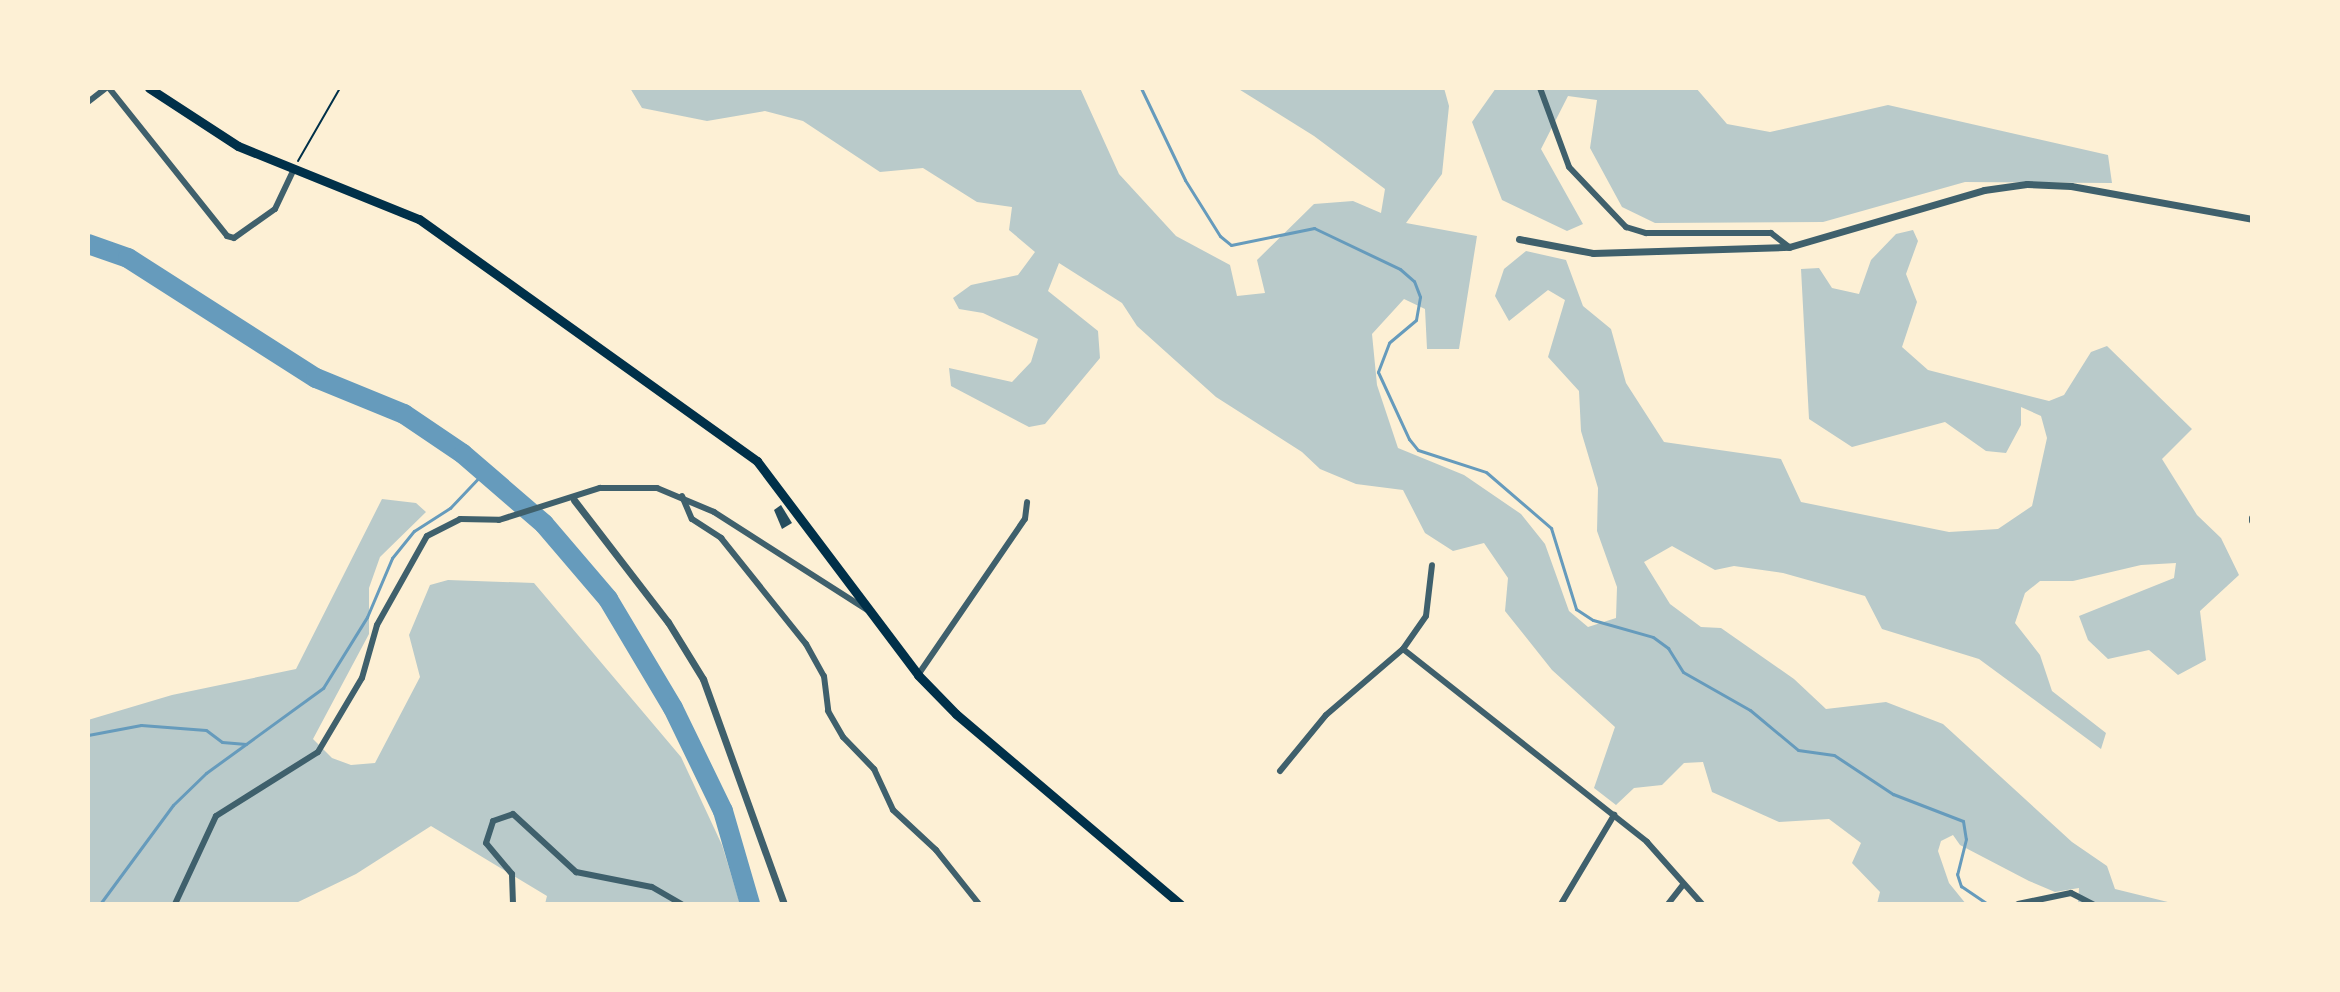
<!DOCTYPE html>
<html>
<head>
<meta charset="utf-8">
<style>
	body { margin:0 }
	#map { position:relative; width:2340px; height:992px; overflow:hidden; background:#fdf0d5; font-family:"Space Grotesk",sans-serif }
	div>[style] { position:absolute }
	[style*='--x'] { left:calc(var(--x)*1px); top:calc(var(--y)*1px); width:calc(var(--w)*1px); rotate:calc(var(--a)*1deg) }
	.green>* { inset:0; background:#b9caca }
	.stream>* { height:3px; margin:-1.5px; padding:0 1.5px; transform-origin:1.5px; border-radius:1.5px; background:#669bbc }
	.river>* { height:20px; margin:-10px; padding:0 10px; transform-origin:10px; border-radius:10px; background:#669bbc }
	.building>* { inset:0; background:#264d5e }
	.path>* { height:2px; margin:-1px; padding:0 1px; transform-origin:1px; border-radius:1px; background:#003049 }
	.minor>* { height:6px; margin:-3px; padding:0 3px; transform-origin:3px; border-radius:3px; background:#3f606c }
	.tertiary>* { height:7px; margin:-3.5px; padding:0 3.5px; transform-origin:3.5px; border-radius:3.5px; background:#3f606c }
	.primary>* { height:9px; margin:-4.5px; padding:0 4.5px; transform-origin:4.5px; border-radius:4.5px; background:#003049 }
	span { translate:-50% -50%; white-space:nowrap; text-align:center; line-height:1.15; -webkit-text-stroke:6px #fdf0d5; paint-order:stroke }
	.frame { position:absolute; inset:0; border:90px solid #fdf0d5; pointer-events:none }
</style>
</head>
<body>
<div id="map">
	<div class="green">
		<div style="clip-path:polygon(630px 88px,1080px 88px,1119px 174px,1176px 236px,1230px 265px,1237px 296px,1265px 293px,1257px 260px,1314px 204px,1353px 201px,1381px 213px,1385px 189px,1314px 136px,1237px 88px,1444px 88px,1449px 106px,1442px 174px,1406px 223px,1477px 236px,1459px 349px,1427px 349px,1425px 309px,1404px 299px,1372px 334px,1377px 385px,1398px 448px,1464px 475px,1521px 514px,1545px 544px,1569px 611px,1588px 627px,1616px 618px,1617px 587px,1597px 531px,1598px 488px,1581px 431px,1579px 391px,1548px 357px,1565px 300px,1548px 290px,1509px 321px,1495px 296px,1504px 269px,1526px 251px,1566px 260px,1583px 306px,1611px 329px,1626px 383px,1664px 442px,1781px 459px,1801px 502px,1949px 532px,1998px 529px,2032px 506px,2047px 438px,2041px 416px,2021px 407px,2021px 425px,2006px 453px,1986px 451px,1945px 422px,1852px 447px,1809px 419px,1801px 269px,1819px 268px,1832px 288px,1859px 294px,1871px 260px,1896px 234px,1913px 230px,1918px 241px,1906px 274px,1917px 302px,1902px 347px,1928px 370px,2049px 401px,2064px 395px,2091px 352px,2107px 346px,2192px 429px,2162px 459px,2197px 515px,2221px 538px,2239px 575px,2200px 611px,2206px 660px,2178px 675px,2149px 650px,2108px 659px,2088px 640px,2079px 616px,2174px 578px,2176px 563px,2141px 565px,2073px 581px,2040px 581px,2025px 593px,2015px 623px,2040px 655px,2052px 691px,2106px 733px,2101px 749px,1979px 659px,1882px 629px,1865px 596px,1783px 573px,1734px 566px,1715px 570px,1672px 546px,1644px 562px,1670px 604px,1701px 627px,1721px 628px,1794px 679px,1826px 709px,1886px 702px,1943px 724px,2072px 842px,2107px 866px,2115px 889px,2176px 904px,2078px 904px,2079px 888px,2055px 892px,2029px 881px,1960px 845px,1953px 835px,1941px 841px,1938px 851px,1949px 883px,1966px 904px,1877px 904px,1880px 892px,1852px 863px,1861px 843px,1829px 819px,1779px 822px,1712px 792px,1703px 762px,1684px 763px,1662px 785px,1634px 788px,1616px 805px,1594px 788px,1615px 727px,1552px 670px,1505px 611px,1508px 578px,1484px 543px,1453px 551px,1425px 533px,1403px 490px,1356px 484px,1320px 469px,1302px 452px,1216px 397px,1137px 326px,1122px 303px,1059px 263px,1048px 291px,1098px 331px,1100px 358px,1045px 424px,1029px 427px,951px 386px,949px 368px,1012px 382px,1031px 362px,1038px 339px,983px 313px,959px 309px,953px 298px,971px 285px,1018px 275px,1035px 252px,1009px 230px,1012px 207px,977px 202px,923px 168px,880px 172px,803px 121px,765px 111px,707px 121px,642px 108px)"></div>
		<div style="clip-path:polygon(1496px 88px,1696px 88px,1727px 124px,1770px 132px,1888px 105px,2108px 155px,2112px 183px,1965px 182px,1823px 222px,1655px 223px,1622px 207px,1590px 148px,1597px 100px,1568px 96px,1541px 149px,1583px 224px,1567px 231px,1502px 200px,1472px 122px)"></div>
		<div style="clip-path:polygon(382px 499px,416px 503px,426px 512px,380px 557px,369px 588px,369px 634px,313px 739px,332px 758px,351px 765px,375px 763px,420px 677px,409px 635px,430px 585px,448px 580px,534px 583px,681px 757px,722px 845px,740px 904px,545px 904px,547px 896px,431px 826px,356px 874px,294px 904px,88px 904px,88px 720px,172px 695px,296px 669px)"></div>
	</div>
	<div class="stream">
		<div style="--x:1141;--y:88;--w:102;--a:64.4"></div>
		<div style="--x:1185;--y:180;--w:66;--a:58"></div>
		<div style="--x:1220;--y:236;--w:14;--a:39"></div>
		<div style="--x:1231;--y:245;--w:85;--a:-11.6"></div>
		<div style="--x:1314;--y:228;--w:95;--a:25.5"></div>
		<div style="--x:1400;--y:269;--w:18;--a:41"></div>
		<div style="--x:1414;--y:281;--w:17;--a:69"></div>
		<div style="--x:1420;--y:297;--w:23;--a:100"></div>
		<div style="--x:1416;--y:320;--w:35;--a:140"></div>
		<div style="--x:1389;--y:343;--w:31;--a:111"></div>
		<div style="--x:1378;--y:372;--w:74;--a:65.2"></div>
		<div style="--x:1409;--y:439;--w:14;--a:51"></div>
		<div style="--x:1418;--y:450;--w:71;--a:17.9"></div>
		<div style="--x:1486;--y:472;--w:86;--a:40.7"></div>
		<div style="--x:1551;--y:528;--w:85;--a:72.8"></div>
		<div style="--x:1576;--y:609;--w:20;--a:33"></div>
		<div style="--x:1593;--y:620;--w:62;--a:15.8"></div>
		<div style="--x:1653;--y:637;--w:19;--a:36"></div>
		<div style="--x:1668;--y:648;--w:28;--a:58"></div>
		<div style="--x:1683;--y:672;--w:77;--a:29.6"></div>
		<div style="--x:1750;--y:710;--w:62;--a:39.8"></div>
		<div style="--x:1798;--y:750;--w:36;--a:8"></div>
		<div style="--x:1834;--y:755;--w:71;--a:33.5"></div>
		<div style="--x:1893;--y:794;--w:75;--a:21.1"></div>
		<div style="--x:1963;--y:821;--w:18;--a:81"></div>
		<div style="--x:1966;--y:839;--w:36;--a:104"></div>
		<div style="--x:1957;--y:874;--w:13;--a:72"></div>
		<div style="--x:1961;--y:886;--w:32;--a:34"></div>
		<div style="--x:88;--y:735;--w:54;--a:-10.7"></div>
		<div style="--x:141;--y:725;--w:65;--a:4.4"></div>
		<div style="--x:206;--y:730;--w:20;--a:37"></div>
		<div style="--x:222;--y:742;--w:24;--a:5"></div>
		<div style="--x:100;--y:904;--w:123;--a:-53.6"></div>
		<div style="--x:173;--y:805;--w:46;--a:-44.1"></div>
		<div style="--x:206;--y:773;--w:145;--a:-36"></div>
		<div style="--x:323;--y:688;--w:84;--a:-58.2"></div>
		<div style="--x:367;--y:617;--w:64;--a:-67"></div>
		<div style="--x:392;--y:558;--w:35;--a:-51"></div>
		<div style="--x:414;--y:531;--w:43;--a:-32.6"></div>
		<div style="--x:450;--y:508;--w:50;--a:-46.6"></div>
	</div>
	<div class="river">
		<div style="--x:88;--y:244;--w:42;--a:19.3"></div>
		<div style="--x:128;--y:258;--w:223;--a:32.6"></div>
		<div style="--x:316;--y:378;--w:95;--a:22.2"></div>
		<div style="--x:404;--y:414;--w:71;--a:34.1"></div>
		<div style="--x:463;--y:454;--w:107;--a:40.8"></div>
		<div style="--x:544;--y:524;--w:99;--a:49.5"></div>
		<div style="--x:608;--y:599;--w:127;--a:59.2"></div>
		<div style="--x:673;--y:708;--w:114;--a:64.1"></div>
		<div style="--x:723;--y:811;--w:97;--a:73.8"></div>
	</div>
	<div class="building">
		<div style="clip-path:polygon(781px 505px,792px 523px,782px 529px,774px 510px)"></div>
	</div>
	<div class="path">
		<div style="--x:298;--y:161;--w:84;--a:-60.1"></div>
	</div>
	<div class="minor">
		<div style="--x:109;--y:88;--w:189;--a:51.4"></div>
		<div style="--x:227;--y:236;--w:7;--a:16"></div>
		<div style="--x:234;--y:238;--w:50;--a:-35.3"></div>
		<div style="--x:275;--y:209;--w:44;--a:-64.6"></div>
		<div style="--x:1540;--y:88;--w:84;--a:69.8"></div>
		<div style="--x:1569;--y:167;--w:83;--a:46.5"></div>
		<div style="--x:1626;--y:227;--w:21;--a:17"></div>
		<div style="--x:1646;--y:233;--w:125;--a:0"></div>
		<div style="--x:1771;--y:233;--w:23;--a:38"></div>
		<div style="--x:88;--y:102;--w:23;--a:-38"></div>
		<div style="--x:682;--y:496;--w:25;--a:67"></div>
		<div style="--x:692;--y:519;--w:35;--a:33"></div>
		<div style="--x:721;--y:538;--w:136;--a:51.3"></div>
		<div style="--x:806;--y:644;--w:37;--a:61"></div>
		<div style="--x:824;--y:676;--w:35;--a:83"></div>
		<div style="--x:828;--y:711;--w:30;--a:60"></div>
		<div style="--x:843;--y:737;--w:45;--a:45.9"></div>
		<div style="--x:874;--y:769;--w:45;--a:65.1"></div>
		<div style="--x:893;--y:810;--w:59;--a:42.9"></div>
		<div style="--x:936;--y:850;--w:69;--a:51.5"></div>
		<div style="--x:2252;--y:518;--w:3;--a:90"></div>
		<div style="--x:1403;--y:649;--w:311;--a:38.3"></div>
		<div style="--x:1647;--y:842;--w:83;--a:48.4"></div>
		<div style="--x:918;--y:675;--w:189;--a:-55.6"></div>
		<div style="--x:1025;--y:519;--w:17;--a:-83"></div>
		<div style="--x:1280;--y:771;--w:72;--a:-50.6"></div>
		<div style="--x:1326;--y:715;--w:101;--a:-40.6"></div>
		<div style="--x:1403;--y:649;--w:40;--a:-55.1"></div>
		<div style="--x:1426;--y:616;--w:51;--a:-83.3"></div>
		<div style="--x:175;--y:904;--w:97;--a:-65"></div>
		<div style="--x:216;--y:816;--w:120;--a:-32.1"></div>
		<div style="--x:318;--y:752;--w:86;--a:-59.3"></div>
		<div style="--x:362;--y:678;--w:55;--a:-74.2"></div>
		<div style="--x:377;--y:625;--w:102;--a:-60.7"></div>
		<div style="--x:427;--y:536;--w:37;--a:-27"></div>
		<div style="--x:460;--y:519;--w:39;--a:1"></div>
		<div style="--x:499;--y:520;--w:106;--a:-17.6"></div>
		<div style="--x:600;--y:488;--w:57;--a:0"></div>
		<div style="--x:657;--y:488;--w:62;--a:22.8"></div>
		<div style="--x:714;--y:512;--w:182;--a:32.6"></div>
		<div style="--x:513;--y:904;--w:30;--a:-92"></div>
		<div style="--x:512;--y:874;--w:40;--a:-130"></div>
		<div style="--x:486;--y:843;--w:23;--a:-72"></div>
		<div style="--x:493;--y:821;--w:21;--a:-19"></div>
		<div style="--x:513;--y:814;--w:86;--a:42.6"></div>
		<div style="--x:576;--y:872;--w:77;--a:11.2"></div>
		<div style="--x:652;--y:887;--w:34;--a:30"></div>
		<div style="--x:1561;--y:904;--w:104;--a:-59.2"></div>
		<div style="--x:1668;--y:904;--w:24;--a:-52"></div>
		<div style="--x:2018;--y:904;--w:54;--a:-11.7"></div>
		<div style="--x:2071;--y:893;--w:25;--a:27"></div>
	</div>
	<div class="tertiary">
		<div style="--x:1519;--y:239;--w:75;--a:10.7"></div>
		<div style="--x:1593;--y:253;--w:196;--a:-1.8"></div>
		<div style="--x:1789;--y:247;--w:203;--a:-16.3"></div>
		<div style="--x:1984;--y:190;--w:43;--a:-7.9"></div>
		<div style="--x:2027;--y:184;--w:44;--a:2.6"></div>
		<div style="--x:2071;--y:186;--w:184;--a:10.3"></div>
		<div style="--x:574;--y:500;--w:154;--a:52.4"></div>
		<div style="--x:668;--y:622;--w:67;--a:58.4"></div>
		<div style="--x:703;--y:679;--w:239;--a:70.2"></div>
	</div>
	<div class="primary">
		<div style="--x:149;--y:88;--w:106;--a:33.1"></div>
		<div style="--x:238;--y:146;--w:195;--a:22"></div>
		<div style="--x:419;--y:219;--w:416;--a:35.6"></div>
		<div style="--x:757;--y:461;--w:268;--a:53"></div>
		<div style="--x:918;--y:675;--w:54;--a:45.7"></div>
		<div style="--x:956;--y:714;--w:294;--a:40.3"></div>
	</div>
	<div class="frame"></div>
</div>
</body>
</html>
